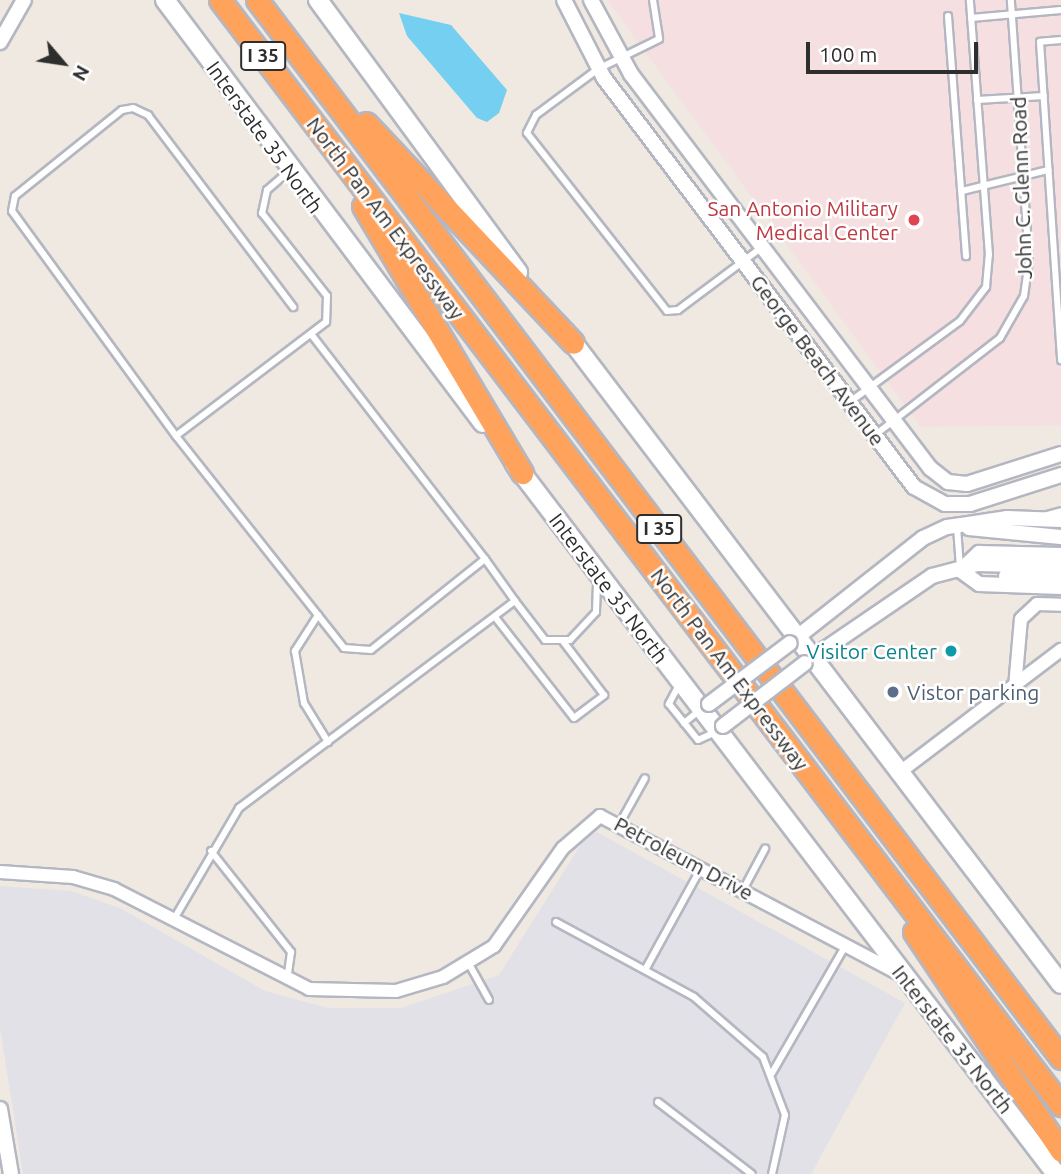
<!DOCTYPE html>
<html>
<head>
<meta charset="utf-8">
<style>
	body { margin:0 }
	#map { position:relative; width:1061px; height:1174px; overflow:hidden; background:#efe9e1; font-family:Ubuntu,sans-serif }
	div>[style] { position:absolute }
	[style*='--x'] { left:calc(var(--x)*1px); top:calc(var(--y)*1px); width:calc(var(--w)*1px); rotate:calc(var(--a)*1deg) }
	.industrial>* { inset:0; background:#e3e1e8 }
	.medical>* { inset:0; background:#f5dfe0 }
	.water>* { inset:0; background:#75cff0 }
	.roads { filter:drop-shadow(2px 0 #b4b7c1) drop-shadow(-2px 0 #b4b7c1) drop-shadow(0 2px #b4b7c1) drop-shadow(0 -2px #b4b7c1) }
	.service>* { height:6px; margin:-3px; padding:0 3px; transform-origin:3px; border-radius:3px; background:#fff }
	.minor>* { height:12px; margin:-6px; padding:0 6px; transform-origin:6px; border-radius:6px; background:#fff }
	.tertiary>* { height:14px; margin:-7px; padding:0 7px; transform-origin:7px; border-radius:7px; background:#fff }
	.secondary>* { height:18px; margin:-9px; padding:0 9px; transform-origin:9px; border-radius:9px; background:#fff }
	.motorway>* { height:21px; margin:-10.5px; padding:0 10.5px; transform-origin:10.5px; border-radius:10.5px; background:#ffa35c }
	.bridges { filter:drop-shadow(2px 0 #b4b7c1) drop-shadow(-2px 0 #b4b7c1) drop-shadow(0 2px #b4b7c1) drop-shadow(0 -2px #b4b7c1) }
	.tertiary-bridge>* { height:14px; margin:-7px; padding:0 7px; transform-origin:7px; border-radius:7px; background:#fff }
	.dots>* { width:19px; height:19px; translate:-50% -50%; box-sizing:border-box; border:4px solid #fff; border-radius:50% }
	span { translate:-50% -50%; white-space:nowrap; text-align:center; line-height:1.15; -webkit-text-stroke:5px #fff; paint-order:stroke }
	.shield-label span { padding:2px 5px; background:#fff; border:2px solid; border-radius:5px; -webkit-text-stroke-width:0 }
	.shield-label { font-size:19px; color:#2e2e2e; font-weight:700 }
	.street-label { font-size:21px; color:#2e2e2e }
	.health-label { font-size:21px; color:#be3a42 }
	.right { translate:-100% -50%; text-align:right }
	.culture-label { font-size:21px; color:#0d838f }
	.service-label { font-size:21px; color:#4e5e75 }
	.left { translate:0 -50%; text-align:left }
	.north { position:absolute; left:28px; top:28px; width:70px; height:70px; -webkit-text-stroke:5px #fff; paint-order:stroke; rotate:119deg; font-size:19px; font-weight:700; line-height:28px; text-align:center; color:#2e2e2e }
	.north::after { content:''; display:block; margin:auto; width:24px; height:32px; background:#2e2e2e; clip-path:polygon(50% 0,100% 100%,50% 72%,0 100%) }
	.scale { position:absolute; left:806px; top:42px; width:172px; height:32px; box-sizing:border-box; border:4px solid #2e2e2e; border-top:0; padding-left:9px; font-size:21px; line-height:24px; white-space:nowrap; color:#2e2e2e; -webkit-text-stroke:5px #fff; paint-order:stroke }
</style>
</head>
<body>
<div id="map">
	<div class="industrial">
		<div style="clip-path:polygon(597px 832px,905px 1003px,811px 1174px,23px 1174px,0 1028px,0 886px,71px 891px,120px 908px,265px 991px,328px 1008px,401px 1008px,499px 975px,583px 841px)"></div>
	</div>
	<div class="medical">
		<div style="clip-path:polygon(607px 0,1061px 0,1061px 425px,921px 427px)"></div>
	</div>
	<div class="water">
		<div style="clip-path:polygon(399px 13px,451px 25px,507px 90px,499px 113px,487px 122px,477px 118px,407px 36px)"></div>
	</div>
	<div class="roads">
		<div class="service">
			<div style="--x:653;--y:0;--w:39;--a:81"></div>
			<div style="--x:659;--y:39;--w:68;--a:153.8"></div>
			<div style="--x:598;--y:69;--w:77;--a:143.4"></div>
			<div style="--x:536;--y:115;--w:20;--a:117"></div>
			<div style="--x:527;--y:133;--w:226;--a:51.8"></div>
			<div style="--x:667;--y:311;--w:11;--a:-5"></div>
			<div style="--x:678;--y:310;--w:104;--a:-36.8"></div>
			<div style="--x:948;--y:16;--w:241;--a:85.7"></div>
			<div style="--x:971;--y:18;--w:90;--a:-5.1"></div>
			<div style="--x:1061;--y:40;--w:21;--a:175"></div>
			<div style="--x:1040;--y:42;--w:319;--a:86.2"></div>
			<div style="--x:977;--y:100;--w:67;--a:-3.4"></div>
			<div style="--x:289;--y:171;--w:29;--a:139"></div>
			<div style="--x:267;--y:190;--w:24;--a:102"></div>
			<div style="--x:262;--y:213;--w:105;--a:51.9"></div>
			<div style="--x:327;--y:296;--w:26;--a:92"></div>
			<div style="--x:326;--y:322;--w:188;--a:142.8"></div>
			<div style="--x:176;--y:436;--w:270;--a:51.6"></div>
			<div style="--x:344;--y:648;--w:27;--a:4"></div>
			<div style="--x:371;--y:650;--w:146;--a:-38.6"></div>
			<div style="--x:485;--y:559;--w:284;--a:-127.7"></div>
			<div style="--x:962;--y:191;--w:89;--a:-13.7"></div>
			<div style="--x:851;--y:401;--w:135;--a:-36.3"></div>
			<div style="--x:960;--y:321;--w:43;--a:-52.6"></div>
			<div style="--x:986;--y:287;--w:32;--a:-85"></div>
			<div style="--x:989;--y:255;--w:256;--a:-94.3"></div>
			<div style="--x:875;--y:435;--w:158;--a:-37.8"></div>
			<div style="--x:1000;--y:338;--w:48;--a:-60.3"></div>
			<div style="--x:1024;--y:296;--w:36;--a:-82"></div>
			<div style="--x:1029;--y:260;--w:261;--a:-94"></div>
			<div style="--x:176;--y:436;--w:278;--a:-126.1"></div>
			<div style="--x:12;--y:211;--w:15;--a:-79"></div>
			<div style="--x:15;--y:196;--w:137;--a:-38.8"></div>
			<div style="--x:122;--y:110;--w:11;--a:-10"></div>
			<div style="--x:133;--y:108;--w:17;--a:25"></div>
			<div style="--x:148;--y:115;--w:241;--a:52.9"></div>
			<div style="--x:1044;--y:516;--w:18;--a:-16"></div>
			<div style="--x:957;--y:527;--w:41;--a:85.8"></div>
			<div style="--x:485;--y:559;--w:52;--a:54.5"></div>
			<div style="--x:318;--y:615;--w:43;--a:122.6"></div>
			<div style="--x:295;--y:651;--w:53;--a:80.2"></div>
			<div style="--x:304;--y:703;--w:46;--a:58.4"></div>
			<div style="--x:495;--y:617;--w:128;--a:52"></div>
			<div style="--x:574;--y:718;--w:38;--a:-37"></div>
			<div style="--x:604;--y:695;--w:69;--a:-127.4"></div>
			<div style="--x:680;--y:683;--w:24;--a:118"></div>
			<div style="--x:669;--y:704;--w:46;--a:51.1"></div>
			<div style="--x:698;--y:740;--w:20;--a:-24"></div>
			<div style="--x:684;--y:723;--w:19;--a:-39"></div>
			<div style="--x:620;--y:823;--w:51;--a:-60.9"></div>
			<div style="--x:211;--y:851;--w:129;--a:51.6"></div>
			<div style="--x:291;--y:952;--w:27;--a:98"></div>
			<div style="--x:743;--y:890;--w:47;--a:-61.8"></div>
			<div style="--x:174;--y:919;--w:129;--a:-59.6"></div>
			<div style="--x:239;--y:808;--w:345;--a:-36.9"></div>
			<div style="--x:515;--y:601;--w:49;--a:52.4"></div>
			<div style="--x:545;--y:640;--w:25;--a:0"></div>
			<div style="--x:570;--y:640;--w:38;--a:-47"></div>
			<div style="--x:596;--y:612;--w:32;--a:-88"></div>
			<div style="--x:556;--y:922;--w:157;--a:28.5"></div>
			<div style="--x:694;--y:997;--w:91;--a:41"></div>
			<div style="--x:763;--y:1057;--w:62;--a:69.2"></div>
			<div style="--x:785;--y:1115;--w:60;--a:102.4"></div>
			<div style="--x:469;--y:964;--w:41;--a:60.9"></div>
			<div style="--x:645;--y:970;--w:116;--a:-61.2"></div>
			<div style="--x:772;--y:1073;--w:148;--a:-60"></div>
			<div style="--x:658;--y:1102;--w:118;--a:37.5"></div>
		</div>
		<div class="minor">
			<div style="--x:1015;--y:687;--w:68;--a:-85"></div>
			<div style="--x:1021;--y:619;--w:22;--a:-43"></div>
			<div style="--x:1037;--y:604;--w:24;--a:2"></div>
			<div style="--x:900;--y:772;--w:202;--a:-37.2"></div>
			<div style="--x:0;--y:872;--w:73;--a:3.9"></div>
			<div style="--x:73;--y:877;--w:43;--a:16.3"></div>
			<div style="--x:114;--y:889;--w:219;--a:27.1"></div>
			<div style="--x:309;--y:989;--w:87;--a:1.3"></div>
			<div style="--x:396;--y:991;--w:49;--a:-16.6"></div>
			<div style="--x:443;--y:977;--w:60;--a:-31.3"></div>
			<div style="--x:494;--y:946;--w:120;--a:-54.9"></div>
			<div style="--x:563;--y:848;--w:49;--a:-40.9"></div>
			<div style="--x:600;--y:816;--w:340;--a:27.8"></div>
		</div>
		<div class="tertiary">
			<div style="--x:564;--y:0;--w:88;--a:62.9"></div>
			<div style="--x:604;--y:78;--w:513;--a:52.84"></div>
			<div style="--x:914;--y:487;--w:35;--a:29"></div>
			<div style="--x:945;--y:504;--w:25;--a:0"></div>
			<div style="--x:970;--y:504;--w:96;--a:-17.7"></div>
			<div style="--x:591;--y:0;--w:84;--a:61.6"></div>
			<div style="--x:631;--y:74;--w:495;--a:52.8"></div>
			<div style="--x:930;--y:468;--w:23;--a:38"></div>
			<div style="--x:948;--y:482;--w:19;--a:6"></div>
			<div style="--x:967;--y:484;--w:99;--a:-17.7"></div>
			<div style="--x:0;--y:42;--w:48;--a:-60.3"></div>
			<div style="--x:969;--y:528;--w:92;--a:5.6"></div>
			<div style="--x:964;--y:567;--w:21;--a:-43"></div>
			<div style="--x:979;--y:553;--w:82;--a:1.4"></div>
			<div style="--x:960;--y:570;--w:24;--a:36"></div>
			<div style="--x:979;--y:584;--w:82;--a:2.1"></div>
			<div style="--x:1006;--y:576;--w:55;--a:0"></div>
			<div style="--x:791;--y:642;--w:168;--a:-38.2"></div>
			<div style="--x:923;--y:538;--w:26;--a:-25"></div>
			<div style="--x:947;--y:527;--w:61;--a:-8.5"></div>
			<div style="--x:1007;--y:518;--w:54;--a:2.1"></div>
			<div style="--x:806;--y:662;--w:153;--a:-34.3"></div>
			<div style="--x:932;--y:576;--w:47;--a:-14.9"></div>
			<div style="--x:977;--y:564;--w:84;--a:1.4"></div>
			<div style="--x:0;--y:1109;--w:66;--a:80.4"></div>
		</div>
		<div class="secondary">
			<div style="--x:165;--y:0;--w:529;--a:53.07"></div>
			<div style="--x:318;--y:0;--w:338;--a:53.7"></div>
			<div style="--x:565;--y:332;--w:819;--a:52.74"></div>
			<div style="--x:515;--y:464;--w:893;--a:52.69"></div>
		</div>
		<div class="motorway">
			<div style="--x:220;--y:0;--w:1389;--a:52.73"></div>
			<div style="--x:257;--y:0;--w:1329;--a:52.77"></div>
			<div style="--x:366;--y:123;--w:302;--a:46.7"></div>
			<div style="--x:363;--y:206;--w:311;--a:59.2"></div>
			<div style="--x:914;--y:932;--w:264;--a:56.1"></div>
		</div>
	</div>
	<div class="bridges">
		<div class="tertiary-bridge">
			<div style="--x:709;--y:704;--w:101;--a:-37"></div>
			<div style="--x:723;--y:726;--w:103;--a:-37.5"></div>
		</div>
	</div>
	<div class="dots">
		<div style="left:914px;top:220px;background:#e0444e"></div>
		<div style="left:951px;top:651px;background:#0f9aa8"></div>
		<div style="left:893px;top:692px;background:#5c6f8a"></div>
	</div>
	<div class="shield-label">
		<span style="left:263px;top:56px">I 35</span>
		<span style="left:659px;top:529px">I 35</span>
	</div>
	<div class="street-label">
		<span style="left:265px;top:137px;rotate:54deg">Interstate 35 North</span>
		<span style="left:1021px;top:188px;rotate:-92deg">John C. Glenn Road</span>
		<span style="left:386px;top:218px;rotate:53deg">North Pan Am Expressway</span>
		<span style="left:818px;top:360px;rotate:53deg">George Beach Avenue</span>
		<span style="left:609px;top:588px;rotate:53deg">Interstate 35 North</span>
		<span style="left:730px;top:669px;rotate:53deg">North Pan Am Expressway</span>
		<span style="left:684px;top:858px;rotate:28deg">Petroleum Drive</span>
		<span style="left:953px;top:1039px;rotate:52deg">Interstate 35 North</span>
	</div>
	<div class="health-label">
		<span class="right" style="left:898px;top:220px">San Antonio Military<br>Medical Center</span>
	</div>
	<div class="culture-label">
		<span class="right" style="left:937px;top:651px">Visitor Center</span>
	</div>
	<div class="service-label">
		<span class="left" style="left:907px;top:692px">Vistor parking</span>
	</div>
	<div class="north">N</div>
	<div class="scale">100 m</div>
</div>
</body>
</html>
